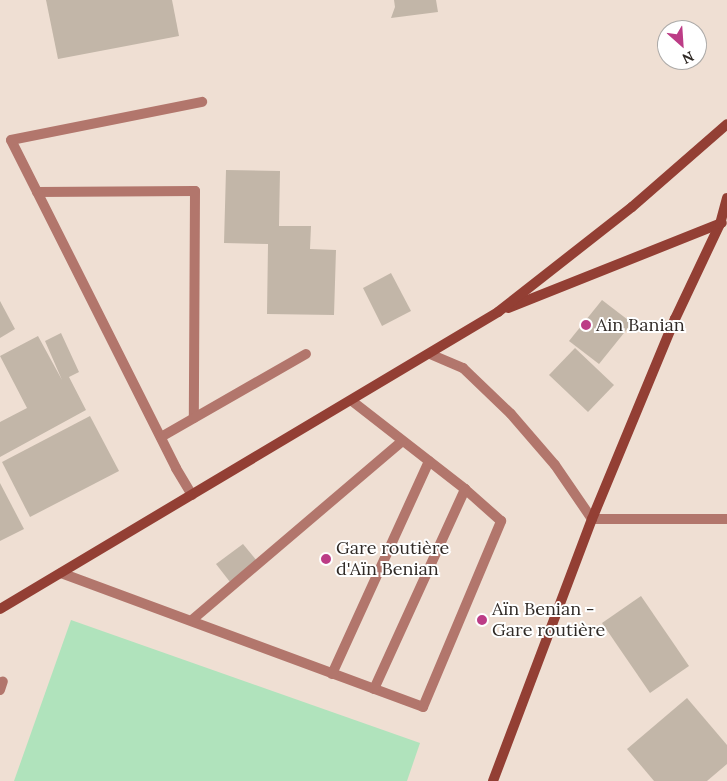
<!DOCTYPE html>
<html>
<head>
<meta charset="utf-8">
<style>
	body { margin:0 }
	#map { position:relative; width:727px; height:781px; overflow:hidden; background:#efdfd3; font-family:Lora,serif }
	div>[style] { position:absolute }
	[style*='--x'] { left:calc(var(--x)*1px); top:calc(var(--y)*1px); width:calc(var(--w)*1px); rotate:calc(var(--a)*1deg) }
	.green>* { inset:0; background:#b0e3bc }
	.building>* { inset:0; background:#c2b6a8 }
	.lane>* { height:10px; margin:-5px; padding:0 5px; transform-origin:5px; border-radius:5px; background:#b2766c }
	.street>* { height:10px; margin:-5px; padding:0 5px; transform-origin:5px; border-radius:5px; background:#b2766c }
	.secondary>* { height:10px; margin:-5px; padding:0 5px; transform-origin:5px; border-radius:5px; background:#933f34 }
	.dots>* { width:14px; height:14px; translate:-50% -50%; box-sizing:border-box; border:2px solid #fff; border-radius:50% }
	span { translate:-50% -50%; white-space:nowrap; text-align:center; line-height:1.15; -webkit-text-stroke:4px #fff; paint-order:stroke }
	.poi-label { font-size:18px; color:#302a26 }
	.left { translate:0 -50%; text-align:left }
	.north { position:absolute; left:657px; top:20px; width:50px; height:50px; box-sizing:border-box; background:#fff; border:1px solid #acaaa8; border-radius:50%; rotate:154deg; font-size:14px; font-weight:700; line-height:20px; text-align:center; color:#302a26 }
	.north::after { content:''; display:block; margin:auto; width:18px; height:22px; background:#bc3c86; clip-path:polygon(50% 0,100% 100%,50% 72%,0 100%) }
</style>
</head>
<body>
<div id="map">
	<div class="green">
		<div style="clip-path:polygon(71px 620px,420px 743px,407px 781px,14px 781px)"></div>
	</div>
	<div class="building">
		<div style="clip-path:polygon(46px 0,172px 0,179px 36px,58px 59px)"></div>
		<div style="clip-path:polygon(394px 0,436px 0,438px 12px,391px 18px,395px 7px)"></div>
		<div style="clip-path:polygon(226px 170px,280px 171px,279px 226px,311px 226px,310px 249px,336px 250px,334px 315px,267px 314px,268px 244px,224px 243px)"></div>
		<div style="clip-path:polygon(391px 273px,411px 311px,382px 326px,363px 288px)"></div>
		<div style="clip-path:polygon(602px 300px,632px 323px,599px 364px,569px 341px)"></div>
		<div style="clip-path:polygon(0 301px,15px 329px,0 338px)"></div>
		<div style="clip-path:polygon(61px 333px,79px 372px,69px 377px,86px 410px,0 457px,0 422px,27px 408px,0 356px,38px 336px,62px 380px,45px 341px)"></div>
		<div style="clip-path:polygon(575px 348px,614px 385px,588px 412px,549px 375px)"></div>
		<div style="clip-path:polygon(90px 416px,119px 471px,30px 517px,2px 462px)"></div>
		<div style="clip-path:polygon(0 483px,24px 529px,0 541px)"></div>
		<div style="clip-path:polygon(243px 544px,257px 561px,230px 582px,216px 564px)"></div>
		<div style="clip-path:polygon(641px 596px,689px 666px,650px 693px,602px 623px)"></div>
		<div style="clip-path:polygon(687px 698px,727px 745px,727px 764px,707px 781px,654px 781px,627px 749px)"></div>
	</div>
	<div class="lane">
		<div style="--x:37;--y:192;--w:158;--a:-0.4"></div>
		<div style="--x:195;--y:191;--w:227;--a:90.3"></div>
		<div style="--x:161;--y:437;--w:167;--a:-29.8"></div>
		<div style="--x:192;--y:495;--w:31;--a:-121"></div>
		<div style="--x:176;--y:468;--w:367;--a:-116.7"></div>
		<div style="--x:11;--y:140;--w:195;--a:-11.3"></div>
		<div style="--x:61;--y:573;--w:386;--a:20.3"></div>
		<div style="--x:423;--y:707;--w:202;--a:-67.2"></div>
		<div style="--x:501;--y:521;--w:48;--a:-138.4"></div>
		<div style="--x:465;--y:489;--w:143;--a:-142.1"></div>
		<div style="--x:192;--y:620;--w:276;--a:-40.4"></div>
		<div style="--x:332;--y:674;--w:234;--a:-65.5"></div>
		<div style="--x:374;--y:689;--w:220;--a:-65.5"></div>
		<div style="--x:0;--y:690;--w:9;--a:-72"></div>
	</div>
	<div class="street">
		<div style="--x:430;--y:354;--w:36;--a:23"></div>
		<div style="--x:463;--y:368;--w:66;--a:43.8"></div>
		<div style="--x:511;--y:414;--w:67;--a:49.2"></div>
		<div style="--x:555;--y:465;--w:65;--a:55.6"></div>
		<div style="--x:592;--y:519;--w:135;--a:0"></div>
	</div>
	<div class="secondary">
		<div style="--x:508;--y:308;--w:230;--a:-21.7"></div>
		<div style="--x:0;--y:609;--w:580;--a:-30.81"></div>
		<div style="--x:498;--y:312;--w:170;--a:-38.1"></div>
		<div style="--x:632;--y:207;--w:126;--a:-41.1"></div>
		<div style="--x:493;--y:781;--w:280;--a:-69.3"></div>
		<div style="--x:592;--y:519;--w:217;--a:-67.5"></div>
		<div style="--x:675;--y:319;--w:105;--a:-64.7"></div>
		<div style="--x:720;--y:224;--w:27;--a:-75"></div>
	</div>
	<div class="dots">
		<div style="left:586px;top:325px;background:#bc3c86"></div>
		<div style="left:326px;top:559px;background:#bc3c86"></div>
		<div style="left:482px;top:620px;background:#bc3c86"></div>
	</div>
	<div class="poi-label">
		<span class="left" style="left:596px;top:325px">Ain Banian</span>
		<span class="left" style="left:336px;top:559px">Gare routière<br>d'Aïn Benian</span>
		<span class="left" style="left:492px;top:620px">Aïn Benian -<br>Gare routière</span>
	</div>
	<div class="north">N</div>
</div>
</body>
</html>
